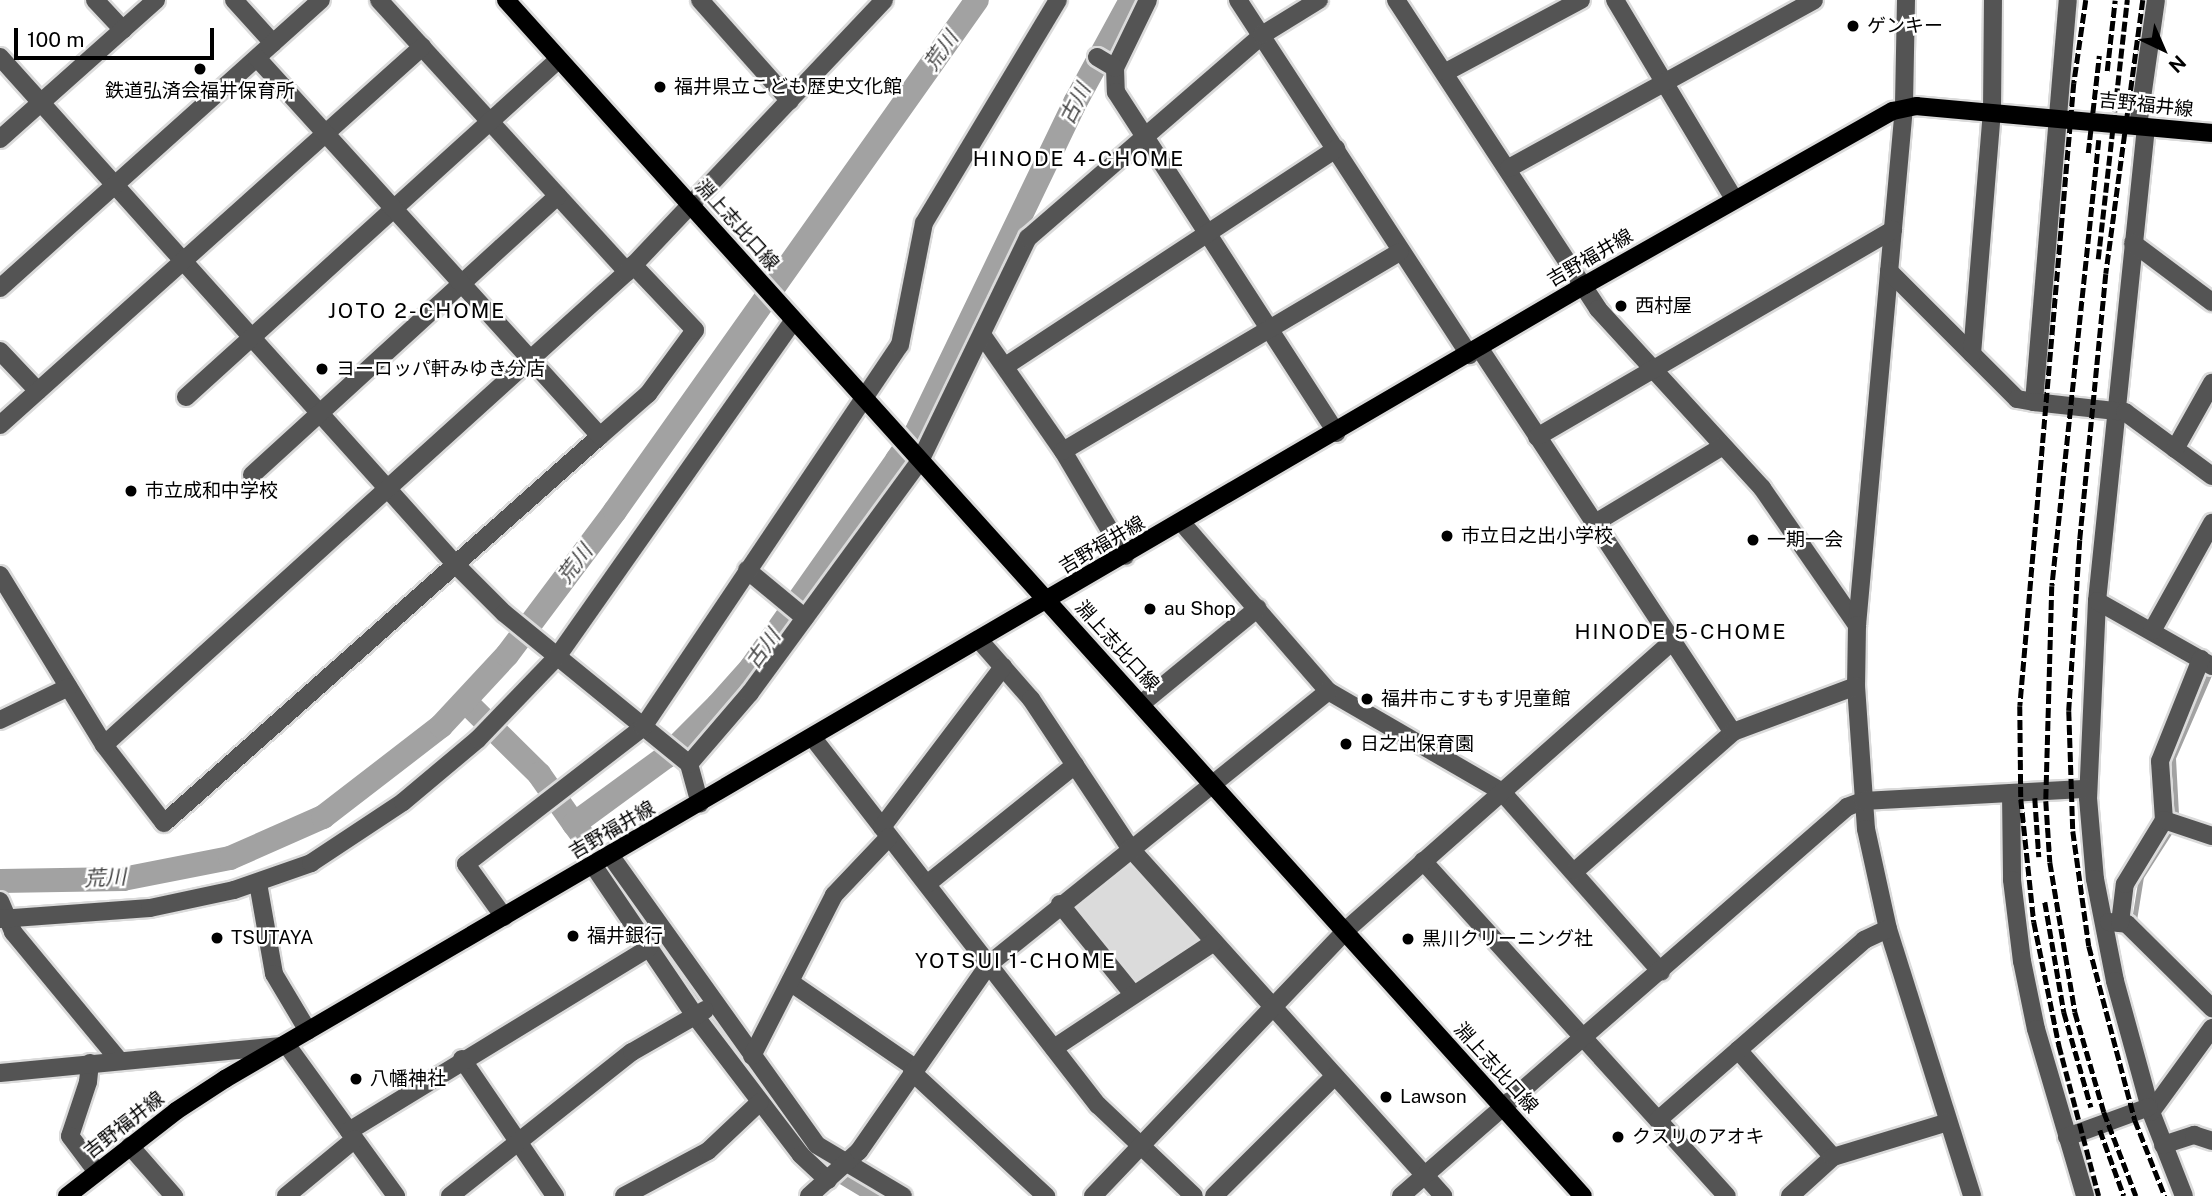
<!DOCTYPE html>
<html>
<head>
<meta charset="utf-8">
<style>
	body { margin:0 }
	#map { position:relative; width:2212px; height:1196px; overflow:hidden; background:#fff; font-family:"Public Sans","Noto Sans JP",sans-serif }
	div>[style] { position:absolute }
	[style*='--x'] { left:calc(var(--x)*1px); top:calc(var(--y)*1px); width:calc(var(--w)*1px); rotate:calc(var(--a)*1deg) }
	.green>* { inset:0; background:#dbdbdb }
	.stream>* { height:4.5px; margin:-2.25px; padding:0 2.25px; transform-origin:2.25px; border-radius:2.25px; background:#a2a2a2 }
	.river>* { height:24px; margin:-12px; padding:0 12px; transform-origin:12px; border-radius:12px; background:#a2a2a2 }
	.roads { filter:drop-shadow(2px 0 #dbdbdb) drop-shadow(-2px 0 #dbdbdb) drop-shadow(0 2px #dbdbdb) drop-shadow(0 -2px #dbdbdb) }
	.minor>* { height:18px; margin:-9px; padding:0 9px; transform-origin:9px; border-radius:9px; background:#545454 }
	.major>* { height:18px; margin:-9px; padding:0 9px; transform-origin:9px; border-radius:9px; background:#000 }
	.rail>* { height:4.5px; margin-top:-2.25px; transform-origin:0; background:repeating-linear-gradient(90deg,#000 0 10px,transparent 0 13.5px) }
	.dots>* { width:19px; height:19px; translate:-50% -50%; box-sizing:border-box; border:4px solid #fff; border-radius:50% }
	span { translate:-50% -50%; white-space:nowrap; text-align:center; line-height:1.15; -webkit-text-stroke:5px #fff; paint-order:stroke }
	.poi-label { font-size:19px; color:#000 }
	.left { translate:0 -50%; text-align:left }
	.street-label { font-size:19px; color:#000 }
	.water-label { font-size:21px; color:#434343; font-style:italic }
	.neighbourhood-label { font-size:21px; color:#000; letter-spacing:2px }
	.north { position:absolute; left:2128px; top:14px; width:70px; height:70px; -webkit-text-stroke:5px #fff; paint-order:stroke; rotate:136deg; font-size:19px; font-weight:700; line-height:28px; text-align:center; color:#000 }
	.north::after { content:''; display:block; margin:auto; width:24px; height:32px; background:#000; clip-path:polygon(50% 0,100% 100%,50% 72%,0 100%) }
	.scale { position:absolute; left:14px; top:28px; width:200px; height:32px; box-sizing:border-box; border:4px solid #000; border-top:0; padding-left:9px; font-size:21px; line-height:24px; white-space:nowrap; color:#000; -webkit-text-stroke:5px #fff; paint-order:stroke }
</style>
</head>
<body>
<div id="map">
	<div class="green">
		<div style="clip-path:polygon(1130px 848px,1214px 942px,1133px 994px,1060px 904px)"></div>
	</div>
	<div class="stream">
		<div style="--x:2176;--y:814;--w:56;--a:-93.1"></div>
		<div style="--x:2173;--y:758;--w:96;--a:-66.6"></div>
		<div style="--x:2134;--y:920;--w:44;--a:-80.8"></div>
		<div style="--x:2141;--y:877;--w:52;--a:-57.5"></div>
	</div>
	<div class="river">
		<div style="--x:466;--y:702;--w:103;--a:44.6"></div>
		<div style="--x:539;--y:774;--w:61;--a:55"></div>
		<div style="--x:0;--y:881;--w:123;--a:-0.9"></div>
		<div style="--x:123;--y:879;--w:109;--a:-11.1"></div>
		<div style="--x:230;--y:858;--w:102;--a:-23.8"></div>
		<div style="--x:323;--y:817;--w:149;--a:-37.6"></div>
		<div style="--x:441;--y:726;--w:97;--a:-47.1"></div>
		<div style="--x:507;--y:655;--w:180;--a:-53.1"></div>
		<div style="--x:615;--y:511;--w:626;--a:-54.69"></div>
		<div style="--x:883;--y:1196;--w:82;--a:-149"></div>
		<div style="--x:813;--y:1154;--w:407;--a:-125.9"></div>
		<div style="--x:574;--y:824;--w:115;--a:-36.2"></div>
		<div style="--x:667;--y:756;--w:72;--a:-45"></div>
		<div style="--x:718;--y:705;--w:50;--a:-48.3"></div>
		<div style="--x:751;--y:668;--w:254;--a:-54.9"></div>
		<div style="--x:897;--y:460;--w:35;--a:-55"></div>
		<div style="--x:917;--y:431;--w:366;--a:-64.3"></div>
		<div style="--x:1076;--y:101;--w:115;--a:-61.4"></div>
	</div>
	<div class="roads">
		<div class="minor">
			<div style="--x:95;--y:0;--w:41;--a:47"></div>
			<div style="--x:234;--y:0;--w:58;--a:47.8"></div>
			<div style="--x:379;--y:0;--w:368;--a:47.6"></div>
			<div style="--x:700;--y:0;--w:135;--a:48.3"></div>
			<div style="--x:1148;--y:0;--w:76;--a:115.9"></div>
			<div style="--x:1115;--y:68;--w:24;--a:88"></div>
			<div style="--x:1116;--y:92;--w:406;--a:57.1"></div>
			<div style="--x:1238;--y:0;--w:424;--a:56.9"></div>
			<div style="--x:1396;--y:0;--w:369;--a:56.8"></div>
			<div style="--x:1598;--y:309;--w:243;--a:47.5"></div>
			<div style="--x:1762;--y:488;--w:167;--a:55.3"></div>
			<div style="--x:1615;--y:0;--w:232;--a:59.1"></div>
			<div style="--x:1906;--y:0;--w:107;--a:91.1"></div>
			<div style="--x:1904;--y:107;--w:520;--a:95.18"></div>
			<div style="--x:1857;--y:625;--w:61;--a:90.9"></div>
			<div style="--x:1856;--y:686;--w:143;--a:86"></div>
			<div style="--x:1866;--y:829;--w:102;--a:77.6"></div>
			<div style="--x:1888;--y:929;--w:280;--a:72.5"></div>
			<div style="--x:0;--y:57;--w:684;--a:48.08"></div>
			<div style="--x:457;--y:566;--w:66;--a:45"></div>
			<div style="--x:504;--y:613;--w:239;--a:39.2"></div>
			<div style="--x:689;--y:764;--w:41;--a:74.6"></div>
			<div style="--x:1097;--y:57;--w:21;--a:31"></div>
			<div style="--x:1446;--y:72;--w:153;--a:-28.1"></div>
			<div style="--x:2138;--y:126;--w:127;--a:-81.9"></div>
			<div style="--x:2146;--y:127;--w:477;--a:95.9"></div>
			<div style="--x:2097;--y:601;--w:197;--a:92.6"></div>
			<div style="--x:2088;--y:798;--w:81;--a:85.1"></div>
			<div style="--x:2095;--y:879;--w:104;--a:78.9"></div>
			<div style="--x:2115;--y:981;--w:136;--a:74.6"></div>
			<div style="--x:2151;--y:1112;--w:90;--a:68.6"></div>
			<div style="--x:0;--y:139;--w:209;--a:-41.7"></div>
			<div style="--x:1509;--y:168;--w:348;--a:-28.8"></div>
			<div style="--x:2133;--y:243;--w:99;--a:36.8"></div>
			<div style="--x:1889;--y:271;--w:181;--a:45"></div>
			<div style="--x:2017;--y:399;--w:17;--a:10"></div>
			<div style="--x:2034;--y:402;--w:403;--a:-85.2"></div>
			<div style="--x:0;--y:288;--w:431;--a:-41.9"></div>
			<div style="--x:983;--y:336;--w:140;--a:55.2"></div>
			<div style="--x:1063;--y:451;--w:122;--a:59.4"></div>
			<div style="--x:1480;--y:349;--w:459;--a:56.6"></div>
			<div style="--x:0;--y:351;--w:55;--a:46.5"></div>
			<div style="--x:1972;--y:354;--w:243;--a:-85.3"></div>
			<div style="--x:1992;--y:112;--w:112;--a:-89.5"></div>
			<div style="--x:1007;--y:365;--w:394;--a:-33.3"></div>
			<div style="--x:186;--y:397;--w:503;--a:-42.18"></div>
			<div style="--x:2034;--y:402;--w:92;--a:6.3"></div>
			<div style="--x:2125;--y:412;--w:108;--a:36.3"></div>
			<div style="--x:0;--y:425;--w:567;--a:-41.85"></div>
			<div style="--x:600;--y:436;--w:64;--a:-41.2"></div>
			<div style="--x:648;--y:394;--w:79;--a:-53.7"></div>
			<div style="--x:695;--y:330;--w:90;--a:-133.6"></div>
			<div style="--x:1537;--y:437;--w:412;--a:-30.2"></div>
			<div style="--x:2175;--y:449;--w:76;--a:-60.7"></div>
			<div style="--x:1063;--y:451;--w:391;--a:-30.6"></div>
			<div style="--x:252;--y:475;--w:414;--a:-42.4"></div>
			<div style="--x:1182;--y:523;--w:223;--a:49"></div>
			<div style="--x:1328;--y:691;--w:201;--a:30.1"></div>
			<div style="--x:1502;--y:792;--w:240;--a:48.5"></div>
			<div style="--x:1595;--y:523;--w:149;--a:-31"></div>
			<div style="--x:747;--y:570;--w:75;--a:39.6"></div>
			<div style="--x:0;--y:575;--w:199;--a:58.5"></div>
			<div style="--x:104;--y:745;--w:98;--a:52.4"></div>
			<div style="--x:164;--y:823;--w:583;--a:-41.59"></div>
			<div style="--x:600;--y:436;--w:510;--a:-132.22"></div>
			<div style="--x:2097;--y:601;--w:132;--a:29.5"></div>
			<div style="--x:2152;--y:631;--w:124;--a:-60.9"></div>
			<div style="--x:980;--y:641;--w:77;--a:48.7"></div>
			<div style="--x:1031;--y:699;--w:179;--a:56.4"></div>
			<div style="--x:1130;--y:848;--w:468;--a:48"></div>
			<div style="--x:1141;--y:704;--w:151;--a:-39.4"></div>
			<div style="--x:0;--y:720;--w:76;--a:-25.6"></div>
			<div style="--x:813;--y:738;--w:465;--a:52.2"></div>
			<div style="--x:1098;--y:1105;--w:132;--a:43.5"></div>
			<div style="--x:104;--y:745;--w:705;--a:-42.13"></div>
			<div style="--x:627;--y:272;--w:374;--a:-46.6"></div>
			<div style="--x:689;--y:764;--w:94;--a:-49.3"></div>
			<div style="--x:750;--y:693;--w:290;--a:-53.8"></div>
			<div style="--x:921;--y:459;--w:246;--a:-64.2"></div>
			<div style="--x:1028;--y:238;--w:310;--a:-40.9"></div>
			<div style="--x:1262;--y:35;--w:67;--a:-31.6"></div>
			<div style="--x:2011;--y:793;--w:87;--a:89.3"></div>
			<div style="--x:2012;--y:880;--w:82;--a:83"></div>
			<div style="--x:2022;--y:961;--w:69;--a:78.4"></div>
			<div style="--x:2036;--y:1029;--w:174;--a:73.6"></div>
			<div style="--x:2164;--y:820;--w:59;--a:-93.9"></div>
			<div style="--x:2160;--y:761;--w:110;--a:-68.1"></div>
			<div style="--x:882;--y:827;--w:201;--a:-52.9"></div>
			<div style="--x:610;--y:855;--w:356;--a:54.5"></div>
			<div style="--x:817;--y:1145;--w:100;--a:30.7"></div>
			<div style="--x:1423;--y:861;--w:452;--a:47.8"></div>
			<div style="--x:593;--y:865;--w:184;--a:55.9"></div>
			<div style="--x:696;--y:1017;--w:173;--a:52.7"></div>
			<div style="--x:801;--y:1155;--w:37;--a:43"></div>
			<div style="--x:1575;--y:871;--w:210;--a:-41.3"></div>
			<div style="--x:1733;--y:732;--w:131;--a:-20.5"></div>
			<div style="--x:258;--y:883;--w:92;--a:80"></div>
			<div style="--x:274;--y:974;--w:66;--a:59.2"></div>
			<div style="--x:927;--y:884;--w:190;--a:-38.8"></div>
			<div style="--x:0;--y:901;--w:34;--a:67"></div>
			<div style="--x:13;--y:932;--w:165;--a:50.4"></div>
			<div style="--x:1060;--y:904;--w:116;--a:51"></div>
			<div style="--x:504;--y:917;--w:65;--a:-125.6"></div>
			<div style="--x:466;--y:864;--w:224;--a:-37.7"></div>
			<div style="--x:643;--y:727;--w:460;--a:-56.1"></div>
			<div style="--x:900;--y:345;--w:124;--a:-78.9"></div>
			<div style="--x:924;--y:223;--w:260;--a:-59"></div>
			<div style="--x:0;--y:919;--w:150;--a:-4.2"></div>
			<div style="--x:150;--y:908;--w:86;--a:-12.1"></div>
			<div style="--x:234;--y:890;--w:82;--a:-19.3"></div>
			<div style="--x:311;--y:863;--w:110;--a:-33.5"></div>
			<div style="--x:403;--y:802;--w:98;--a:-40"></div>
			<div style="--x:478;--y:739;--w:114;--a:-46.1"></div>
			<div style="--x:557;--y:657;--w:411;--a:-54.9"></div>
			<div style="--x:2109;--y:922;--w:18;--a:6"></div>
			<div style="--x:2127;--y:924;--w:120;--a:44.7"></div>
			<div style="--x:2120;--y:923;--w:39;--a:-83"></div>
			<div style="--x:2125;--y:884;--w:75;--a:-58.6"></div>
			<div style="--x:2164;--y:820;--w:51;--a:18.4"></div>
			<div style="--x:790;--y:982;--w:152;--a:34.5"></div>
			<div style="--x:286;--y:1044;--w:188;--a:54.1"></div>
			<div style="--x:1054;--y:1048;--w:192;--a:-33.5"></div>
			<div style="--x:1738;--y:1050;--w:143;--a:48.4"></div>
			<div style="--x:752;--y:1056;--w:181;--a:-63"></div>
			<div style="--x:834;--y:895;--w:80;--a:-46.5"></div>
			<div style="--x:462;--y:1059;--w:166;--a:55.8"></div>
			<div style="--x:90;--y:1063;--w:19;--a:96"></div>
			<div style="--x:88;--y:1082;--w:57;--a:108.4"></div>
			<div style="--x:70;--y:1136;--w:45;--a:53.1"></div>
			<div style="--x:912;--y:1072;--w:183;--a:42.8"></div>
			<div style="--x:0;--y:1073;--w:283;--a:-5.5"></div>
			<div style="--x:2151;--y:1112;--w:104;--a:-54"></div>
			<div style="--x:1658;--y:1120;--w:274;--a:-41.1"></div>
			<div style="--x:1864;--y:940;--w:26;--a:-25"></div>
			<div style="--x:349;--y:1131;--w:351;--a:-31.4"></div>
			<div style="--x:2067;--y:1137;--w:87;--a:-20.1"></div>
			<div style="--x:2163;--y:1145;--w:33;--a:-18"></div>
			<div style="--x:2194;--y:1135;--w:19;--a:18"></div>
			<div style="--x:130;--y:1146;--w:67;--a:48.7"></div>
			<div style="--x:286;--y:1196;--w:89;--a:-39.6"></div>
			<div style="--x:450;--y:1196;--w:232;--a:-38.4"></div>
			<div style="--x:632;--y:1052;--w:84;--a:-29.9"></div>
			<div style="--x:624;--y:1196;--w:95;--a:-28.2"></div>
			<div style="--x:708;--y:1151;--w:71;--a:-43.3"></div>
			<div style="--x:809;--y:1196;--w:67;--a:-42"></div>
			<div style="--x:859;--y:1151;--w:228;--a:-55.2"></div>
			<div style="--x:989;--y:964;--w:435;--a:-38.8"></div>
			<div style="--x:1093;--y:1196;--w:366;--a:-46.4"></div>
			<div style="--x:1345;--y:931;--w:439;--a:-41.5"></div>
			<div style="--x:1214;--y:1196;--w:170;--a:-44.8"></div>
			<div style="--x:1401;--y:1196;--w:592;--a:-41.09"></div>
			<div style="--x:1847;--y:807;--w:17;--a:-21"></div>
			<div style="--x:1863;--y:801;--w:225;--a:-3.1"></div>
			<div style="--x:1790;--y:1196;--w:58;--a:-42.2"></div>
			<div style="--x:1833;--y:1157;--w:120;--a:-16.9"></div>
		</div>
		<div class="major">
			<div style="--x:506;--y:0;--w:1609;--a:48"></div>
			<div style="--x:67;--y:1196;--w:138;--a:-37.9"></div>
			<div style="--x:176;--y:1111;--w:59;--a:-33.1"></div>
			<div style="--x:225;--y:1079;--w:1575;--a:-30.28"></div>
			<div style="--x:1585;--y:285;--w:354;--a:-29.5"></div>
			<div style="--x:1893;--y:111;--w:24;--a:-12"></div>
			<div style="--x:1916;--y:106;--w:297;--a:5.2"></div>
		</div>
	</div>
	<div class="rail">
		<div style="--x:2086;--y:0;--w:84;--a:98.2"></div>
		<div style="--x:2074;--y:83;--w:625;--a:94.95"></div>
		<div style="--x:2020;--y:706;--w:93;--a:89.4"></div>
		<div style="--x:2021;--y:799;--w:124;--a:84"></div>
		<div style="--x:2034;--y:922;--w:126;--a:78.5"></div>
		<div style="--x:2059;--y:1045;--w:156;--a:75.2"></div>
		<div style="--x:2143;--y:0;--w:276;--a:97.7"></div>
		<div style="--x:2106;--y:274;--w:267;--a:95.6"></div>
		<div style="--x:2080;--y:540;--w:171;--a:93.7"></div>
		<div style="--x:2069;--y:711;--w:120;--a:88.1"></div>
		<div style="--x:2073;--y:831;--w:116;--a:82.1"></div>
		<div style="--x:2089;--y:946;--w:180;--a:75.2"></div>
		<div style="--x:2135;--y:1120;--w:82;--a:68.5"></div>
		<div style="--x:2107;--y:71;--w:71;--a:-83.6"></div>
		<div style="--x:2099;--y:140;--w:448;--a:96"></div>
		<div style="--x:2052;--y:586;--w:215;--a:91.6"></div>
		<div style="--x:2046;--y:801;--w:61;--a:86.2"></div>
		<div style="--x:2050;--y:862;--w:152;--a:80.5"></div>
		<div style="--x:2075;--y:1012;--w:104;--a:73.8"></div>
		<div style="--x:2104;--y:1112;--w:90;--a:69.1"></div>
		<div style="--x:2088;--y:153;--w:98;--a:-83.5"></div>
		<div style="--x:2098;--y:259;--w:261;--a:-83.6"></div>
		<div style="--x:2035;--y:798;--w:59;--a:86.1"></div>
		<div style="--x:2045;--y:902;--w:112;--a:80.2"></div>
		<div style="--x:2064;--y:1012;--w:99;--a:74.1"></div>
		<div style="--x:2100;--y:1130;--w:70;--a:70"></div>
	</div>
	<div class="dots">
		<div style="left:1853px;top:26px;background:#000"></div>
		<div style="left:200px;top:69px;background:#000"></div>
		<div style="left:660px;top:87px;background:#000"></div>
		<div style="left:1621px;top:306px;background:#000"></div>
		<div style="left:322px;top:369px;background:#000"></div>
		<div style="left:131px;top:491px;background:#000"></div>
		<div style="left:1447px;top:536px;background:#000"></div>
		<div style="left:1753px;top:540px;background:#000"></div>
		<div style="left:1150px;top:609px;background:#000"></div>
		<div style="left:1367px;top:699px;background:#000"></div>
		<div style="left:1346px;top:744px;background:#000"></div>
		<div style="left:573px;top:936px;background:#000"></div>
		<div style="left:217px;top:938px;background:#000"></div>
		<div style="left:1408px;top:939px;background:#000"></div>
		<div style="left:356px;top:1079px;background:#000"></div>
		<div style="left:1386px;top:1097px;background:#000"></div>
		<div style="left:1618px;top:1137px;background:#000"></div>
	</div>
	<div class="poi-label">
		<span class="left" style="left:1867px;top:26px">ゲンキー</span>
		<span class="left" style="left:674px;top:87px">福井県立こども歴史文化館</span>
		<span style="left:200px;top:91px">鉄道弘済会福井保育所</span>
		<span class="left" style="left:1635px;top:306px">西村屋</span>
		<span class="left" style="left:336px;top:369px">ヨーロッパ軒みゆき分店</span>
		<span class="left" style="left:145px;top:491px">市立成和中学校</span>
		<span class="left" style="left:1461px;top:536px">市立日之出小学校</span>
		<span class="left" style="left:1767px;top:540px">一期一会</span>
		<span class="left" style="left:1164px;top:609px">au Shop</span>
		<span class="left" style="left:1381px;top:699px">福井市こすもす児童館</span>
		<span class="left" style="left:1360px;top:744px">日之出保育園</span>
		<span class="left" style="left:587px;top:936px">福井銀行</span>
		<span class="left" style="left:231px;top:938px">TSUTAYA</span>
		<span class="left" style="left:1422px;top:939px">黒川クリーニング社</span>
		<span class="left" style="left:370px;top:1079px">八幡神社</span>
		<span class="left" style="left:1400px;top:1097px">Lawson</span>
		<span class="left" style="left:1632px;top:1137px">クスリのアオキ</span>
	</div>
	<div class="street-label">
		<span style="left:2146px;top:105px;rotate:6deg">吉野福井線</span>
		<span style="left:737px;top:225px;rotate:48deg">淵上志比口線</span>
		<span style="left:1590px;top:258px;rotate:-30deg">吉野福井線</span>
		<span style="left:1102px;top:545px;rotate:-30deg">吉野福井線</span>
		<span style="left:1117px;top:646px;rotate:48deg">淵上志比口線</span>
		<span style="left:612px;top:830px;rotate:-30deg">吉野福井線</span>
		<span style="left:1496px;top:1068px;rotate:48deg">淵上志比口線</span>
		<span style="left:124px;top:1125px;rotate:-38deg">吉野福井線</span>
	</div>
	<div class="water-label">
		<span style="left:941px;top:51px;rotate:-55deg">荒川</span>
		<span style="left:1075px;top:104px;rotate:-63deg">古川</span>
		<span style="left:575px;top:564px;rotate:-53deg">荒川</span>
		<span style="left:763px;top:649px;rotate:-54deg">古川</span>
		<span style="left:105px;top:878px;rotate:-3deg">荒川</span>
	</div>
	<div class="neighbourhood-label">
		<span style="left:1079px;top:159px">HINODE 4-CHOME</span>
		<span style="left:417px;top:311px">JOTO 2-CHOME</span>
		<span style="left:1681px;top:632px">HINODE 5-CHOME</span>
		<span style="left:1016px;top:961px">YOTSUI 1-CHOME</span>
	</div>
	<div class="north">N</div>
	<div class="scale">100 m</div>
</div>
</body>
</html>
